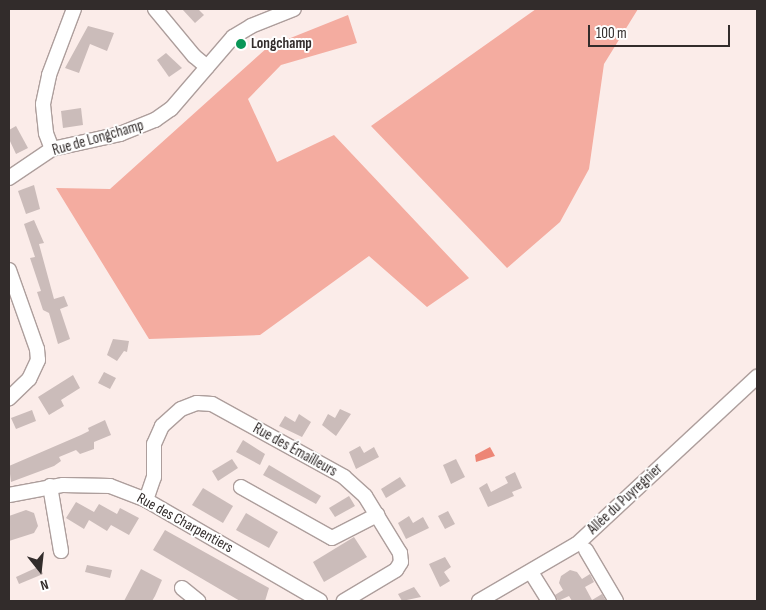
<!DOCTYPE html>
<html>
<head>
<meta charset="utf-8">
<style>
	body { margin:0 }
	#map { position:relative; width:766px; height:610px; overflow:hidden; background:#fbece9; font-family:"Sofia Sans Condensed",sans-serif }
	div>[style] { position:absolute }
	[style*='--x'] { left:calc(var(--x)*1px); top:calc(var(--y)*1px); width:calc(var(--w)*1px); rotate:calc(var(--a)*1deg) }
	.green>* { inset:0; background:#f4aca0 }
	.water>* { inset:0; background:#ed8676 }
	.building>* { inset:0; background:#cbbcba }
	.roads { filter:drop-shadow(1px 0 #ad9e9c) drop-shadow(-1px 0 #ad9e9c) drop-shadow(0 1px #ad9e9c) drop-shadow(0 -1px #ad9e9c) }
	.minor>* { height:14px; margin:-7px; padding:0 7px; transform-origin:7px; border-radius:7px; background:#fff }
	.dots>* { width:14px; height:14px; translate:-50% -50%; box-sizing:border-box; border:2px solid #fff; border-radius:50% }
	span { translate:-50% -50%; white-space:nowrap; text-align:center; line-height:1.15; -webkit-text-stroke:4px #fff; paint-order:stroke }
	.poi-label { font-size:15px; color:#322c2b; font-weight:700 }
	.left { translate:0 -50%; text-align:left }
	.street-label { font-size:15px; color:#322c2b }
	.frame { position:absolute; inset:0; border:10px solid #322c2b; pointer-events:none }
	.north { position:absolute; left:15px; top:545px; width:50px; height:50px; -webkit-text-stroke:4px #fff; paint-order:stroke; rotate:164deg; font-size:14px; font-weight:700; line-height:20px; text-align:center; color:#322c2b }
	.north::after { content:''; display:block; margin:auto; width:18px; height:22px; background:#322c2b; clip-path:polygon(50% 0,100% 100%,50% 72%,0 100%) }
	.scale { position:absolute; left:588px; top:25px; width:142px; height:22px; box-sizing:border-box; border:2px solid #322c2b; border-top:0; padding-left:6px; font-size:15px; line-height:18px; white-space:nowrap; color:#322c2b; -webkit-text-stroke:4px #fff; paint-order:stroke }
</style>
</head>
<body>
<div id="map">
	<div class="green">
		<div style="clip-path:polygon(536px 9px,638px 9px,604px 64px,589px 169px,560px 222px,507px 268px,371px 126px)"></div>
		<div style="clip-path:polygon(348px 15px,357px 43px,281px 65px,248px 99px,277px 162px,334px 135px,469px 278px,427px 307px,369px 256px,260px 335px,149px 339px,56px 188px,110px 189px,268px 47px)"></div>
	</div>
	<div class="water">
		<div style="clip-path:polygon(490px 447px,495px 456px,476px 462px,475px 455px)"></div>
	</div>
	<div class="building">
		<div style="clip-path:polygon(182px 9px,198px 9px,204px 15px,195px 23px)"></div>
		<div style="clip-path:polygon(88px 26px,114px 33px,107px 51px,90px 44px,79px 73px,65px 68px)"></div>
		<div style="clip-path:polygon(166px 53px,182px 68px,169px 77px,157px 60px)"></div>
		<div style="clip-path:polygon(81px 108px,83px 125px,63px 128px,61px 111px)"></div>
		<div style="clip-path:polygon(16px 126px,28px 148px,16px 154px,9px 139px,9px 130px)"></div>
		<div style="clip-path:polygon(34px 185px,40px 209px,26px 214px,18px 191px)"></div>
		<div style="clip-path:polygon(34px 220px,44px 243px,39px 244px,54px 299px,64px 296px,68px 306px,60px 309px,70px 339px,58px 344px,49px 313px,43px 310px,37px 292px,41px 291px,30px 258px,35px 257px,24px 224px)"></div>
		<div style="clip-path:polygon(113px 339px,129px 341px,127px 352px,124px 351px,117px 361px,107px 355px)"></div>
		<div style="clip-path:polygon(104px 372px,116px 378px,110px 389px,98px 383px)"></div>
		<div style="clip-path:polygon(73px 375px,80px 388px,61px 400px,64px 406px,49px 415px,38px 397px)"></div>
		<div style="clip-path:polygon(340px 409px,351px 414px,336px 436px,322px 425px,328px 414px,335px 418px)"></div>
		<div style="clip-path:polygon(32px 410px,36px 421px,16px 429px,11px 418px)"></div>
		<div style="clip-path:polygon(299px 414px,311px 422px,302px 437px,279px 426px,285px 416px,295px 422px)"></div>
		<div style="clip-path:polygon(105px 420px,111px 435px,94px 442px,94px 449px,80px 454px,76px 450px,59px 457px,61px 461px,54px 466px,11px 482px,9px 466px,81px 435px,89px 431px,88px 428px)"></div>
		<div style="clip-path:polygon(243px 440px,265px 454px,260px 465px,236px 452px)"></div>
		<div style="clip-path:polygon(360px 446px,364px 453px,374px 447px,379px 457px,356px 469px,349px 452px)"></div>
		<div style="clip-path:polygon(232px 459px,238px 468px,218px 481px,212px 471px)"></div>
		<div style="clip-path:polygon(456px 459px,465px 477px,451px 484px,443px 465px)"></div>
		<div style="clip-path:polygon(269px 465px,321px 496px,316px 504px,263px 475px)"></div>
		<div style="clip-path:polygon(515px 472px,522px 488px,512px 492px,514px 496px,488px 507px,479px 488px,487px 483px,491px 492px,508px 483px,505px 477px)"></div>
		<div style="clip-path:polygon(400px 477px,406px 486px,386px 498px,381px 489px)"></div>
		<div style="clip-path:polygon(203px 488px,233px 506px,223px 523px,192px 505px)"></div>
		<div style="clip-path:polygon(349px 496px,355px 506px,335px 517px,329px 508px)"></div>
		<div style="clip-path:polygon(76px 502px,94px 512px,99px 504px,117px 514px,120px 508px,139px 518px,129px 535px,111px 525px,107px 531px,89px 520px,84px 529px,66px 518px)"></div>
		<div style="clip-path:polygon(26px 510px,34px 513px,38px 526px,34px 533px,9px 541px,9px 516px)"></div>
		<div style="clip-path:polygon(448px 511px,455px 524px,445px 529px,438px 516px)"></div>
		<div style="clip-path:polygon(246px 513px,278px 532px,269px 548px,236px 530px)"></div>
		<div style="clip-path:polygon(409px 516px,413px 523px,423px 517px,429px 528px,406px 539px,398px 523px)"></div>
		<div style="clip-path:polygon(165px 530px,269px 588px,265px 601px,240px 601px,153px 550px)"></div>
		<div style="clip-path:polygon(354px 537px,367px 557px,324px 582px,313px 562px)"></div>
		<div style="clip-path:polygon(445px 557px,451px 567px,444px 572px,450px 581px,440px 587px,429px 564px)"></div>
		<div style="clip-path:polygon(87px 565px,112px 570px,110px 578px,85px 572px)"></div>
		<div style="clip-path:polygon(40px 566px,43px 574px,19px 584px,16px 577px)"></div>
		<div style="clip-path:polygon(141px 569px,162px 580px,155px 596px,152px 601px,124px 601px)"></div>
		<div style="clip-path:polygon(570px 570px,577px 572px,582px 579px,590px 574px,594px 582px,585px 587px,592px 600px,602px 594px,606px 601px,572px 601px,569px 596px,558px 601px,555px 595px,563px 590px,559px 583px,561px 576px)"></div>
		<div style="clip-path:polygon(414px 587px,421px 597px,402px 601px,398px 594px)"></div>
	</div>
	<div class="roads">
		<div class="minor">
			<div style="--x:155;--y:9;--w:61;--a:50.3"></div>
			<div style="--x:194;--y:56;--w:17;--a:40"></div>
			<div style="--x:52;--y:149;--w:17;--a:-111"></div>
			<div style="--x:46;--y:133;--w:29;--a:-96"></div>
			<div style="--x:43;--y:104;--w:30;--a:-78"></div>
			<div style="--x:49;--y:75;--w:71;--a:-69.3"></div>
			<div style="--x:9;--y:178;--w:52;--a:-34"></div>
			<div style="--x:52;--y:149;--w:70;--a:-12.4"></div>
			<div style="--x:120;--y:134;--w:38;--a:-22"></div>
			<div style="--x:155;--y:120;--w:19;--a:-35"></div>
			<div style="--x:171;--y:109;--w:95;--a:-49.3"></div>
			<div style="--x:233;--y:37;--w:21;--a:-31"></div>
			<div style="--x:251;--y:26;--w:46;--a:-21.6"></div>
			<div style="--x:9;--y:270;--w:84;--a:70.5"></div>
			<div style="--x:37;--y:349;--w:11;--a:85"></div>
			<div style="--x:38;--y:360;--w:21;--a:115"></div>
			<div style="--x:29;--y:379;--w:28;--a:136"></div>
			<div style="--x:50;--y:486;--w:66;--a:80.4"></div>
			<div style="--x:241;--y:487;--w:104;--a:29.3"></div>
			<div style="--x:332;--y:538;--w:51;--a:-27.1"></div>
			<div style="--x:9;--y:495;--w:55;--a:-10.5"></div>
			<div style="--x:63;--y:485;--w:47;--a:1.2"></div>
			<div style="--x:110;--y:486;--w:39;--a:21"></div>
			<div style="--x:146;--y:500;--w:201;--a:30.1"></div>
			<div style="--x:146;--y:500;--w:24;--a:-71"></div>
			<div style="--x:154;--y:477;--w:33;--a:-90"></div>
			<div style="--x:154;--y:444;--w:20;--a:-66"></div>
			<div style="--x:162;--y:426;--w:25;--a:-42"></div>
			<div style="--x:181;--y:409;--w:17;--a:-21"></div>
			<div style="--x:197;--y:403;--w:15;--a:4"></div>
			<div style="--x:212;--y:404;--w:151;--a:28.9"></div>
			<div style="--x:344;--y:477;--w:28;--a:42"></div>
			<div style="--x:365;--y:496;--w:67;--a:58.4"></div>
			<div style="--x:400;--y:553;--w:9;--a:84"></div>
			<div style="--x:401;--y:562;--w:9;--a:122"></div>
			<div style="--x:396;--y:570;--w:61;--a:149.2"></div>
			<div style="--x:586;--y:550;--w:59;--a:59.5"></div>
			<div style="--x:534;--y:577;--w:28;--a:58"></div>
			<div style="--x:182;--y:588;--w:21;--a:39"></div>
			<div style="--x:479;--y:601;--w:113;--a:-30.2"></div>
			<div style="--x:577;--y:544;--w:246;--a:-42.9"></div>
		</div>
	</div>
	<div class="dots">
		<div style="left:241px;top:44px;background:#0a9657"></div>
	</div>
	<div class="poi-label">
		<span class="left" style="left:251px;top:44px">Longchamp</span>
	</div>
	<div class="street-label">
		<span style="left:98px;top:138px;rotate:-16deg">Rue de Longchamp</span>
		<span style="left:295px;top:450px;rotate:29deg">Rue des Émailleurs</span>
		<span style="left:625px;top:499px;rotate:-43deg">Allée du Puyregnier</span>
		<span style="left:185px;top:523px;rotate:29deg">Rue des Charpentiers</span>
	</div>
	<div class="frame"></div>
	<div class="north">N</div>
	<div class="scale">100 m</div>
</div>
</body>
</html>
